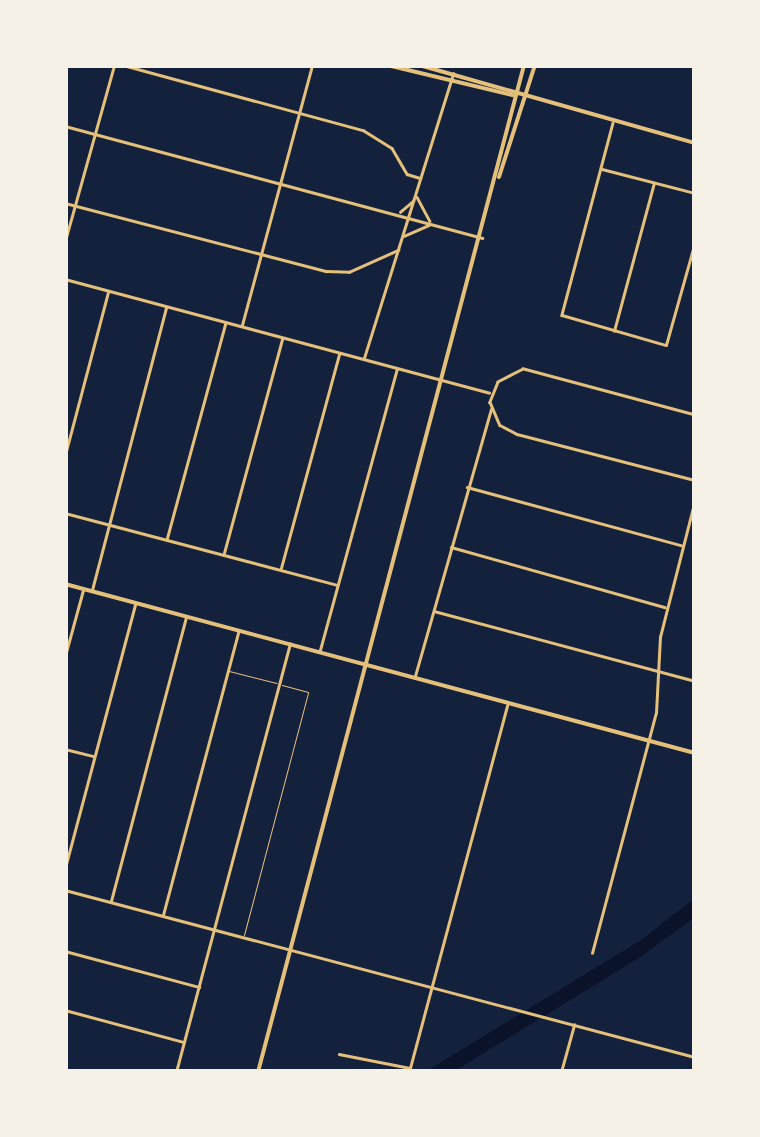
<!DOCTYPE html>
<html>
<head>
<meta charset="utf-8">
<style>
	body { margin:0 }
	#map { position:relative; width:760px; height:1137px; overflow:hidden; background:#14213d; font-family:Rubik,sans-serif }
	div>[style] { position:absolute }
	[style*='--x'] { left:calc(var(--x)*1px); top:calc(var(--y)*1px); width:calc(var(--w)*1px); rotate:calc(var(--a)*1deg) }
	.water>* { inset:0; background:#0b132b }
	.service>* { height:1px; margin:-0.5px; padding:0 0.5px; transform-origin:0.5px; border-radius:0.5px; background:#e5c07b }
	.minor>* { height:2.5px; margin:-1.25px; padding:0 1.25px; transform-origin:1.25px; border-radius:1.25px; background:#e5c07b }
	.tertiary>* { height:2.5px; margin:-1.25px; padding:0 1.25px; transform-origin:1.25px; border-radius:1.25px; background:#e5c07b }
	.secondary>* { height:4px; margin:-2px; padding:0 2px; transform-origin:2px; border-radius:2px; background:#e5c07b }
	.primary>* { height:4px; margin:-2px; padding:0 2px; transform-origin:2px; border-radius:2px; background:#e5c07b }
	span { translate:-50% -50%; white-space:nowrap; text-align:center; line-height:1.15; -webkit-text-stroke:8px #f6f1e7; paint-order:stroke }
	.frame { position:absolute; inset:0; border:68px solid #f6f1e7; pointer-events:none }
</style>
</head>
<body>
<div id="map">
	<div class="water">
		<div style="clip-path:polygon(695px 898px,695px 917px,642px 956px,453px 1072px,425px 1072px,641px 940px)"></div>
	</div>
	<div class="service">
		<div style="--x:229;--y:671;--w:49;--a:14.3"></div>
		<div style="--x:244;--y:935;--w:251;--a:-75.2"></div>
		<div style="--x:308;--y:692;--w:27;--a:-165"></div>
	</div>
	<div class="minor">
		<div style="--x:123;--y:65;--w:249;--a:15.2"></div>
		<div style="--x:363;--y:130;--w:34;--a:32"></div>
		<div style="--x:392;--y:148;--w:30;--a:60"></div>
		<div style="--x:407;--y:174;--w:14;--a:17"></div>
		<div style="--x:613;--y:123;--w:199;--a:104.9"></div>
		<div style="--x:562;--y:315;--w:108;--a:16.1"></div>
		<div style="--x:666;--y:345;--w:107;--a:-74.3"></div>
		<div style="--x:65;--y:126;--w:432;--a:15"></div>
		<div style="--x:602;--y:169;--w:96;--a:14.5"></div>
		<div style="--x:417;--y:197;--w:27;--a:62"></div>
		<div style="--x:65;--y:203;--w:270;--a:14.6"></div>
		<div style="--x:326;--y:271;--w:23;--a:2"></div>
		<div style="--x:349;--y:272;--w:54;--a:-24.2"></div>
		<div style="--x:400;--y:212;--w:17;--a:-40"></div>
		<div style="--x:404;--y:236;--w:27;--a:-24"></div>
		<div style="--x:65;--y:241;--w:183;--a:-74.4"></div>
		<div style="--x:65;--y:279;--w:439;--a:15"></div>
		<div style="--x:242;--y:325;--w:269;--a:-74.9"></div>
		<div style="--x:614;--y:331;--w:153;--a:-74.9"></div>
		<div style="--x:364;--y:358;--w:298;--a:-72.6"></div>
		<div style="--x:695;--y:415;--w:178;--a:-165"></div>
		<div style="--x:523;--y:369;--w:28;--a:153"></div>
		<div style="--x:498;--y:382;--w:22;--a:112"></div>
		<div style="--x:490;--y:402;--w:25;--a:67"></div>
		<div style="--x:500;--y:425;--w:19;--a:28"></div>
		<div style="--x:517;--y:434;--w:184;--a:14.5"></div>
		<div style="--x:65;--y:455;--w:169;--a:-75.2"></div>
		<div style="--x:467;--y:487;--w:222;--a:15.2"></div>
		<div style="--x:65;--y:513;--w:281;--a:14.8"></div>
		<div style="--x:167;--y:538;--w:222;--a:-74.8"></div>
		<div style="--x:451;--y:547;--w:222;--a:15.7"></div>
		<div style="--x:224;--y:553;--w:222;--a:-74.8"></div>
		<div style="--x:281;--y:568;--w:222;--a:-74.8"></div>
		<div style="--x:92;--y:590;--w:292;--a:-75.3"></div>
		<div style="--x:434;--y:611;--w:270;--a:15"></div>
		<div style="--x:320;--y:650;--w:291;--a:-74.7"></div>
		<div style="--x:65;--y:656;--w:68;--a:-74.7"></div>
		<div style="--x:415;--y:676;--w:277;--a:-74.1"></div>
		<div style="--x:65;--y:749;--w:29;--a:14"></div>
		<div style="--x:65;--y:868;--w:273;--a:-75.1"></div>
		<div style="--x:111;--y:901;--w:293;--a:-75.2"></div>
		<div style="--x:163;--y:915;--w:292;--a:-75.1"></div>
		<div style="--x:65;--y:951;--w:139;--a:15"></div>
		<div style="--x:592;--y:953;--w:248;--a:-75.1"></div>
		<div style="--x:656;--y:713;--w:76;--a:-87"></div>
		<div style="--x:660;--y:637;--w:141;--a:-75.7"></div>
		<div style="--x:65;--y:1010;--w:123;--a:15.1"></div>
		<div style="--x:339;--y:1054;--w:72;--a:11.2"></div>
		<div style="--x:410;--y:1068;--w:375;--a:-75"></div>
		<div style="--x:65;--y:1069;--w:9;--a:21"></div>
		<div style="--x:176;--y:1072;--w:443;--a:-75.1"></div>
		<div style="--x:561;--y:1072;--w:49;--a:-74.5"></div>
	</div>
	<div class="tertiary">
		<div style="--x:65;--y:890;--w:652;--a:14.85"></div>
	</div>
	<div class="secondary">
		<div style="--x:65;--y:584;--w:652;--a:15.02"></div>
	</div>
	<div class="primary">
		<div style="--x:387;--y:65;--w:129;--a:13.5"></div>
		<div style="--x:419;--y:65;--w:287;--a:15.8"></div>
		<div style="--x:499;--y:177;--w:118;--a:-72.2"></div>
		<div style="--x:258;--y:1072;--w:1042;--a:-75.2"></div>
	</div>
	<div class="frame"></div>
</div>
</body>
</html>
